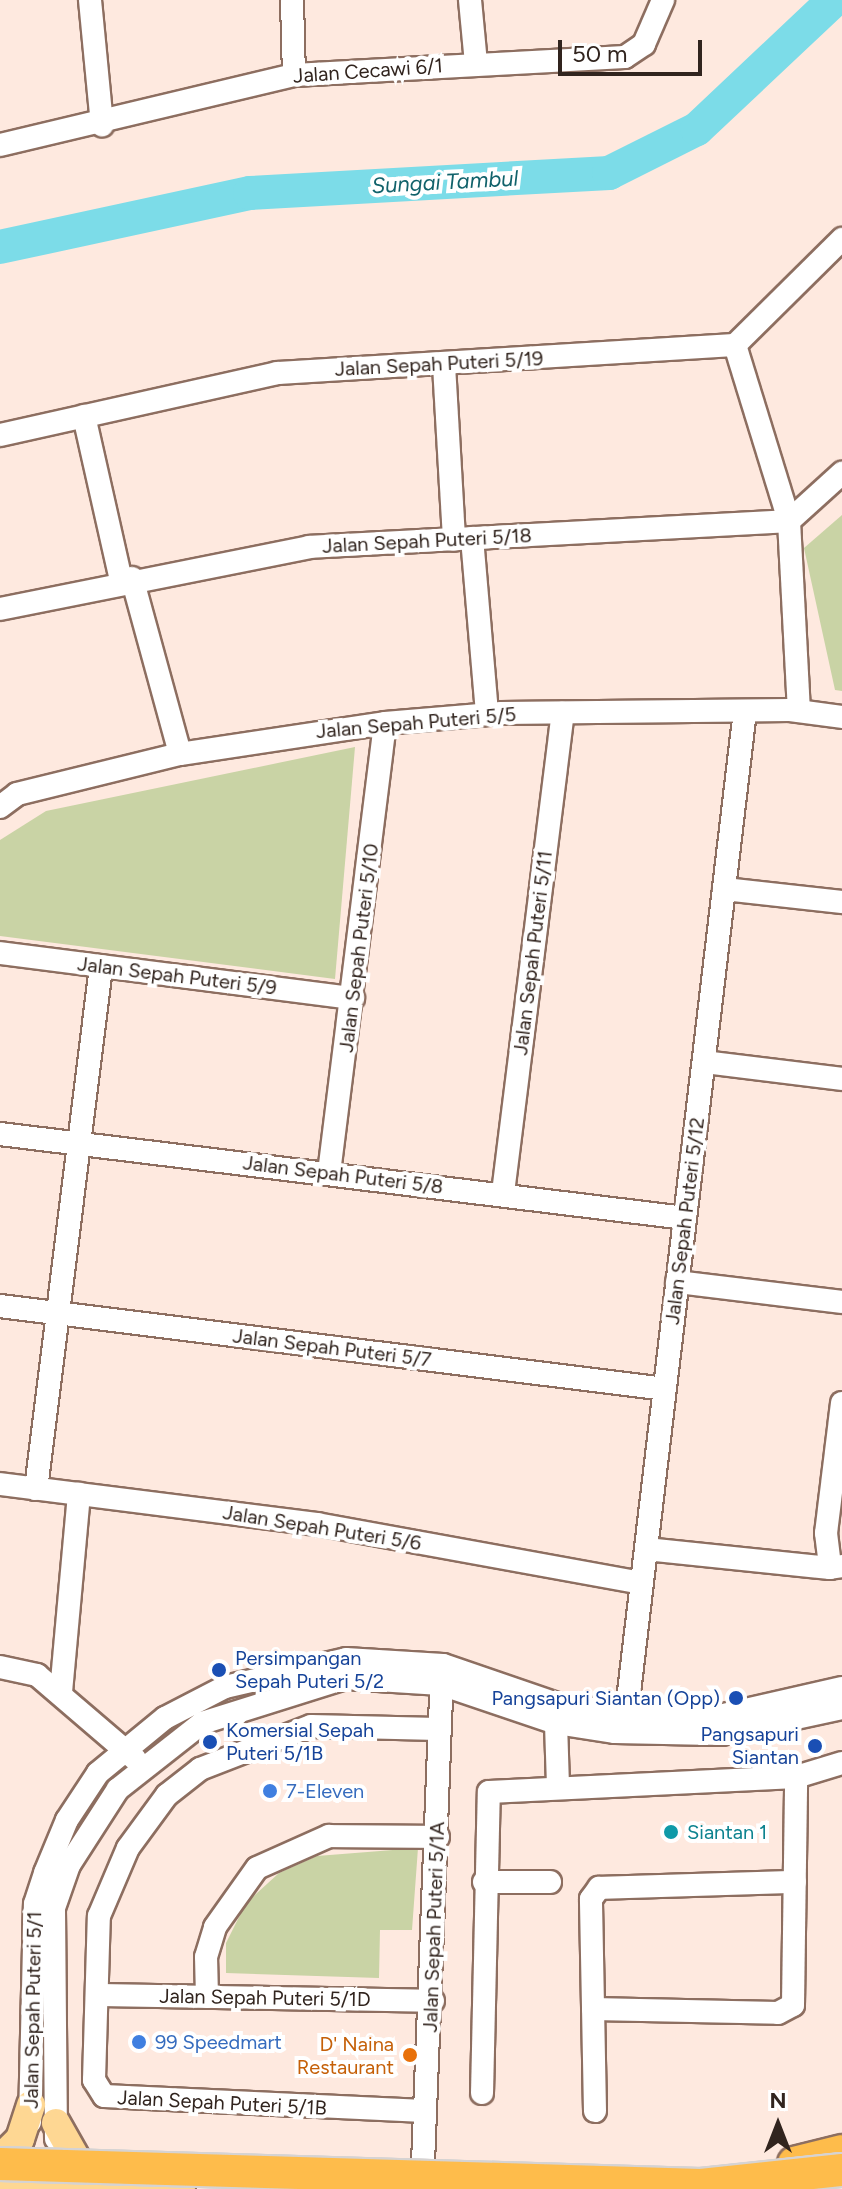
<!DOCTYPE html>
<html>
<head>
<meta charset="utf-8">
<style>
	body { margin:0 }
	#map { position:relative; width:842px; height:2189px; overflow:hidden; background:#fee9df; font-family:Figtree,sans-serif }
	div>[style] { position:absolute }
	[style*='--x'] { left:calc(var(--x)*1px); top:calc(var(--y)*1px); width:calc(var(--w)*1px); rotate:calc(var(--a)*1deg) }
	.green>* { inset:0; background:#c9d3a5 }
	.river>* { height:34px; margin:-17px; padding:0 17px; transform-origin:17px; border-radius:17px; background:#7cdce8 }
	.roads { filter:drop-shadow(2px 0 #8d6e60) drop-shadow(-2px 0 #8d6e60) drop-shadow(0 2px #8d6e60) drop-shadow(0 -2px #8d6e60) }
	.minor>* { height:22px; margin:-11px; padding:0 11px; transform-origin:11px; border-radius:11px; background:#fff }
	.major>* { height:28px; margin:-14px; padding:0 14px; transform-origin:14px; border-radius:14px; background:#fed793 }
	.highway>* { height:32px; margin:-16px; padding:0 16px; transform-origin:16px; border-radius:16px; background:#febc4b }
	.bridges { filter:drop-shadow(2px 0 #d6d3d2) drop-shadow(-2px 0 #d6d3d2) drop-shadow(0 2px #d6d3d2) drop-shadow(0 -2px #d6d3d2) }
	.highway-bridge>* { height:32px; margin:-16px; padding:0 16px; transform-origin:16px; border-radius:16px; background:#febc4b }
	.dots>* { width:22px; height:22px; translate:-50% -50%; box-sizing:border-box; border:4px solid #fff; border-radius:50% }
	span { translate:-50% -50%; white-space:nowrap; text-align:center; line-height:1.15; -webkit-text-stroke:8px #fff; paint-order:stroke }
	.street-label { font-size:20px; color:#31241e }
	.transit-label { font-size:20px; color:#164399 }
	.left { translate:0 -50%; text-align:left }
	.right { translate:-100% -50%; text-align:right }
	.shop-label { font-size:20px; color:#366cbe }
	.culture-label { font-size:20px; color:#0d838f }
	.food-label { font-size:20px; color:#c56008 }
	.water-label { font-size:22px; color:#11626b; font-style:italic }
	.north { position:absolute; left:738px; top:2085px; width:80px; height:80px; -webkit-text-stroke:6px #fff; paint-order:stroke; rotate:0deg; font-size:22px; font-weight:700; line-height:32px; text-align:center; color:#31241e }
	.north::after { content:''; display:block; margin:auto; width:28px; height:36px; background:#31241e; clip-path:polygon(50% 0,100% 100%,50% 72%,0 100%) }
	.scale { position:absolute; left:558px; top:40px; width:144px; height:36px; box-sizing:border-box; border:4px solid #31241e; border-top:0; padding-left:10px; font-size:24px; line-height:28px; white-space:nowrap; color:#31241e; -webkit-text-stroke:6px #fff; paint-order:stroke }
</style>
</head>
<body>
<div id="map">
	<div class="green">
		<div style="clip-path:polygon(842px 515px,842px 691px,835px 690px,804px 548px)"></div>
		<div style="clip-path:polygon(355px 747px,335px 979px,0 936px,0 840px,46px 811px)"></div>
		<div style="clip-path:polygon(418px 1848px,412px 1930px,380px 1930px,379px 1978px,226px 1973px,226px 1943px,246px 1903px,279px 1873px,317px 1856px)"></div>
	</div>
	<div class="river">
		<div style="--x:0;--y:247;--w:256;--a:-12.2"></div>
		<div style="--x:250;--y:193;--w:360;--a:-3.2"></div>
		<div style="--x:609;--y:173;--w:98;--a:-26.6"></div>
		<div style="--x:697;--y:129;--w:188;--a:-43.3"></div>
	</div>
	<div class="roads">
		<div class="minor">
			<div style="--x:90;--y:0;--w:126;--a:84.5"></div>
			<div style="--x:292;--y:0;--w:75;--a:88.5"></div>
			<div style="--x:470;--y:0;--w:64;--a:84.6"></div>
			<div style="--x:0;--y:145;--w:302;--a:-13.4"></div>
			<div style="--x:294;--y:75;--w:331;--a:-3.1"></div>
			<div style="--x:625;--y:57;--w:23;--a:-34"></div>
			<div style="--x:644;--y:44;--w:48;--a:-66.6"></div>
			<div style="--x:735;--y:345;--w:184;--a:72.9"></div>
			<div style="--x:789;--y:521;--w:190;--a:87"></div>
			<div style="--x:444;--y:365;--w:175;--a:86.7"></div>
			<div style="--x:84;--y:416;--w:168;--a:77.3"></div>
			<div style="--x:0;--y:435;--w:284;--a:-12.6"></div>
			<div style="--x:277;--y:373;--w:459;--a:-3.5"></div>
			<div style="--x:735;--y:345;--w:151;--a:-44.7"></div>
			<div style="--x:472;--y:538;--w:176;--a:85.1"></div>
			<div style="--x:132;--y:578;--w:182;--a:74.7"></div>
			<div style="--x:0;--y:609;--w:315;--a:-11.3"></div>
			<div style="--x:309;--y:547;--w:481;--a:-3.1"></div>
			<div style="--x:789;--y:521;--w:72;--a:-42.2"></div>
			<div style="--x:0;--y:807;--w:21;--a:-37"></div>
			<div style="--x:17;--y:794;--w:168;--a:-13.8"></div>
			<div style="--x:180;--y:754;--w:207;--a:-8.6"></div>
			<div style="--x:385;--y:723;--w:116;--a:-4.9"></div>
			<div style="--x:501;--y:713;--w:289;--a:-0.6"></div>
			<div style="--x:790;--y:710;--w:52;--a:7.7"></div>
			<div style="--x:724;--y:889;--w:119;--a:6.3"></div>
			<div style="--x:0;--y:953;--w:356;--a:7.3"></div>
			<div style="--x:704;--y:1062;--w:139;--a:7"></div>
			<div style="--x:0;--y:1134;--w:690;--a:6.99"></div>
			<div style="--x:329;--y:1173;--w:453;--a:-82.9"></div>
			<div style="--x:503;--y:1193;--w:484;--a:-82.9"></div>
			<div style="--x:677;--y:1282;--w:166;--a:6.9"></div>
			<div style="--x:0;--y:1306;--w:670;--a:7.11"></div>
			<div style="--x:842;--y:1403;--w:131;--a:97"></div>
			<div style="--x:826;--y:1533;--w:35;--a:83"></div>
			<div style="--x:830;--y:1568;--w:12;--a:-9"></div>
			<div style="--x:0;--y:1484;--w:320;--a:7.2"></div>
			<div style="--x:317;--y:1524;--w:330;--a:10.3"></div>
			<div style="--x:36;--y:1489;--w:526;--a:-82.9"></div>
			<div style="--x:646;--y:1549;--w:185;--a:5.9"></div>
			<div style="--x:0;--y:1667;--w:38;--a:12"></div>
			<div style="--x:37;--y:1675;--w:129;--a:40.6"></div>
			<div style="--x:61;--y:1692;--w:199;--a:-84.8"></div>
			<div style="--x:556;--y:1723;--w:62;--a:88.2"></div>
			<div style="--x:625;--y:1726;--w:1022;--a:-83.26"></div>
			<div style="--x:484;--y:1882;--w:66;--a:0"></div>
			<div style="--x:97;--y:1995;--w:336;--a:1"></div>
			<div style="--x:207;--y:1997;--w:40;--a:-91.4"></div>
			<div style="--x:206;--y:1957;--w:31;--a:-73"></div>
			<div style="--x:215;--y:1927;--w:72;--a:-54.6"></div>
			<div style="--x:257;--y:1868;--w:79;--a:-24"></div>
			<div style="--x:329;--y:1836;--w:109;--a:0.5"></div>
			<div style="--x:593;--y:2009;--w:185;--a:1.2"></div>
			<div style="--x:778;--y:2013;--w:17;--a:-28"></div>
			<div style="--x:793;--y:2005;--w:228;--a:-89.2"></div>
			<div style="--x:482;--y:2093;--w:301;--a:-88.7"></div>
			<div style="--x:489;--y:1792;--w:307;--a:-2.8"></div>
			<div style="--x:796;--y:1777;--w:48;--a:-16.9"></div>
			<div style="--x:424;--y:2111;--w:320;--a:-177.3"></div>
			<div style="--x:104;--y:2096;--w:19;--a:-122"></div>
			<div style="--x:94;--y:2080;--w:164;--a:-88.3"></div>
			<div style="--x:99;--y:1916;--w:74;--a:-66.9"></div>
			<div style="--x:128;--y:1848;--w:66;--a:-53.7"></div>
			<div style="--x:167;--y:1795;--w:42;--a:-38.2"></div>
			<div style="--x:200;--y:1769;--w:119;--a:-21.2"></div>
			<div style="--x:311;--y:1726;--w:127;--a:1.4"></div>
			<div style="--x:595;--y:2111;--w:212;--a:-91.1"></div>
			<div style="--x:591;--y:1899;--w:14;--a:-54"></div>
			<div style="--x:599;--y:1888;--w:196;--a:-1.8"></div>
			<div style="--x:30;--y:2122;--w:218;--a:-88.7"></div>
			<div style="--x:35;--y:1904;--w:33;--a:-72"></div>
			<div style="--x:45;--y:1873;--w:57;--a:-67.5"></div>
			<div style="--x:67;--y:1820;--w:56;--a:-56.6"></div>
			<div style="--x:98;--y:1773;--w:87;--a:-39.4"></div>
			<div style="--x:165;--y:1718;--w:68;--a:-27.3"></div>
			<div style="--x:225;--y:1687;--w:124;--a:-13"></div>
			<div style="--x:346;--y:1659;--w:97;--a:3.5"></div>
			<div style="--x:443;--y:1665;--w:124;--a:18.9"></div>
			<div style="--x:560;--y:1705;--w:57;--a:7"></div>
			<div style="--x:617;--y:1712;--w:102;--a:2.2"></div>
			<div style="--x:719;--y:1716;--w:126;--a:-12.8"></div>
			<div style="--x:56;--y:2139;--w:231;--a:-90.5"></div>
			<div style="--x:54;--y:1908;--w:46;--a:-70.8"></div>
			<div style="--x:69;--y:1865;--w:90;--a:-57.2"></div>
			<div style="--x:118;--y:1789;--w:107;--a:-38.2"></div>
			<div style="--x:202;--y:1723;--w:151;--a:-17.4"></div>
			<div style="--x:346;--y:1678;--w:95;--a:3.6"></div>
			<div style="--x:441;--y:1684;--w:121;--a:18.7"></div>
			<div style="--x:556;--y:1723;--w:60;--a:8.7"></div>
			<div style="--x:615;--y:1732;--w:107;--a:1.1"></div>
			<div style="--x:722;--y:1734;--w:123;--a:-12.2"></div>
			<div style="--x:422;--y:2189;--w:519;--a:-87.79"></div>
		</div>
		<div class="major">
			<div style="--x:56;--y:2123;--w:45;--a:60.6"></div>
			<div style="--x:78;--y:2162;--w:22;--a:21"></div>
			<div style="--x:0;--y:2159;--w:28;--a:-45"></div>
			<div style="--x:20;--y:2139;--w:36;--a:-72"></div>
			<div style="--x:0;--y:2182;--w:181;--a:2.2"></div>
		</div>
		<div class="highway">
			<div style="--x:794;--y:2163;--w:49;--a:-14"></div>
		</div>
	</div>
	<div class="bridges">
		<div class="highway-bridge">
			<div style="--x:0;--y:2164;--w:701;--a:1.72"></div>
			<div style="--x:701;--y:2185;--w:142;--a:-6.1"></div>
		</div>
	</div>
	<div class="dots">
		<div style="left:219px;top:1670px;background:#1a4fb4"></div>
		<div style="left:736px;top:1698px;background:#1a4fb4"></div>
		<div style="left:210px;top:1742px;background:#1a4fb4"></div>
		<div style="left:815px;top:1746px;background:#1a4fb4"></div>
		<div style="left:270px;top:1791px;background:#3f7fe0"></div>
		<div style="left:671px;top:1832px;background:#0f9aa8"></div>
		<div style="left:139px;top:2042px;background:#3f7fe0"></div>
		<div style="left:410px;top:2055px;background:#e8710a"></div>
	</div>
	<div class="street-label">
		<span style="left:368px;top:71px;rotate:-4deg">Jalan Cecawi 6/1</span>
		<span style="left:439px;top:364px;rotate:-3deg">Jalan Sepah Puteri 5/19</span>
		<span style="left:427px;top:541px;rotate:-3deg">Jalan Sepah Puteri 5/18</span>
		<span style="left:416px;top:723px;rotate:-5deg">Jalan Sepah Puteri 5/5</span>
		<span style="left:359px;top:948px;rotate:-83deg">Jalan Sepah Puteri 5/10</span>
		<span style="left:533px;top:953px;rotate:-83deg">Jalan Sepah Puteri 5/11</span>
		<span style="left:177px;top:976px;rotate:7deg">Jalan Sepah Puteri 5/9</span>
		<span style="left:343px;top:1175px;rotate:7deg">Jalan Sepah Puteri 5/8</span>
		<span style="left:685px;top:1221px;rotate:-83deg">Jalan Sepah Puteri 5/12</span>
		<span style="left:332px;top:1348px;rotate:7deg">Jalan Sepah Puteri 5/7</span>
		<span style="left:322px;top:1528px;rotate:9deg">Jalan Sepah Puteri 5/6</span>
		<span style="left:434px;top:1927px;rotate:-88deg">Jalan Sepah Puteri 5/1A</span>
		<span style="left:265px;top:1998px;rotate:1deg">Jalan Sepah Puteri 5/1D</span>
		<span style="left:33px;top:2010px;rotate:-89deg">Jalan Sepah Puteri 5/1</span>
		<span style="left:222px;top:2103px;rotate:3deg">Jalan Sepah Puteri 5/1B</span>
	</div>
	<div class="transit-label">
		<span class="left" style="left:235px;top:1670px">Persimpangan<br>Sepah Puteri 5/2</span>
		<span class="right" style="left:720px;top:1698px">Pangsapuri Siantan (Opp)</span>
		<span class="left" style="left:226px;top:1742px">Komersial Sepah<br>Puteri 5/1B</span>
		<span class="right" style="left:799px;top:1746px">Pangsapuri<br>Siantan</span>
	</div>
	<div class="shop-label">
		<span class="left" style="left:286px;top:1791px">7-Eleven</span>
		<span class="left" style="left:155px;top:2042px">99 Speedmart</span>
	</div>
	<div class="culture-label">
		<span class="left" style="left:687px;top:1832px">Siantan 1</span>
	</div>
	<div class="food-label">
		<span class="right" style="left:394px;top:2056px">D' Naina<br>Restaurant</span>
	</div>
	<div class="water-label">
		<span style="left:445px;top:182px;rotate:-3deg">Sungai Tambul</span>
	</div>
	<div class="north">N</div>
	<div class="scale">50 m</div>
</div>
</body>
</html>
